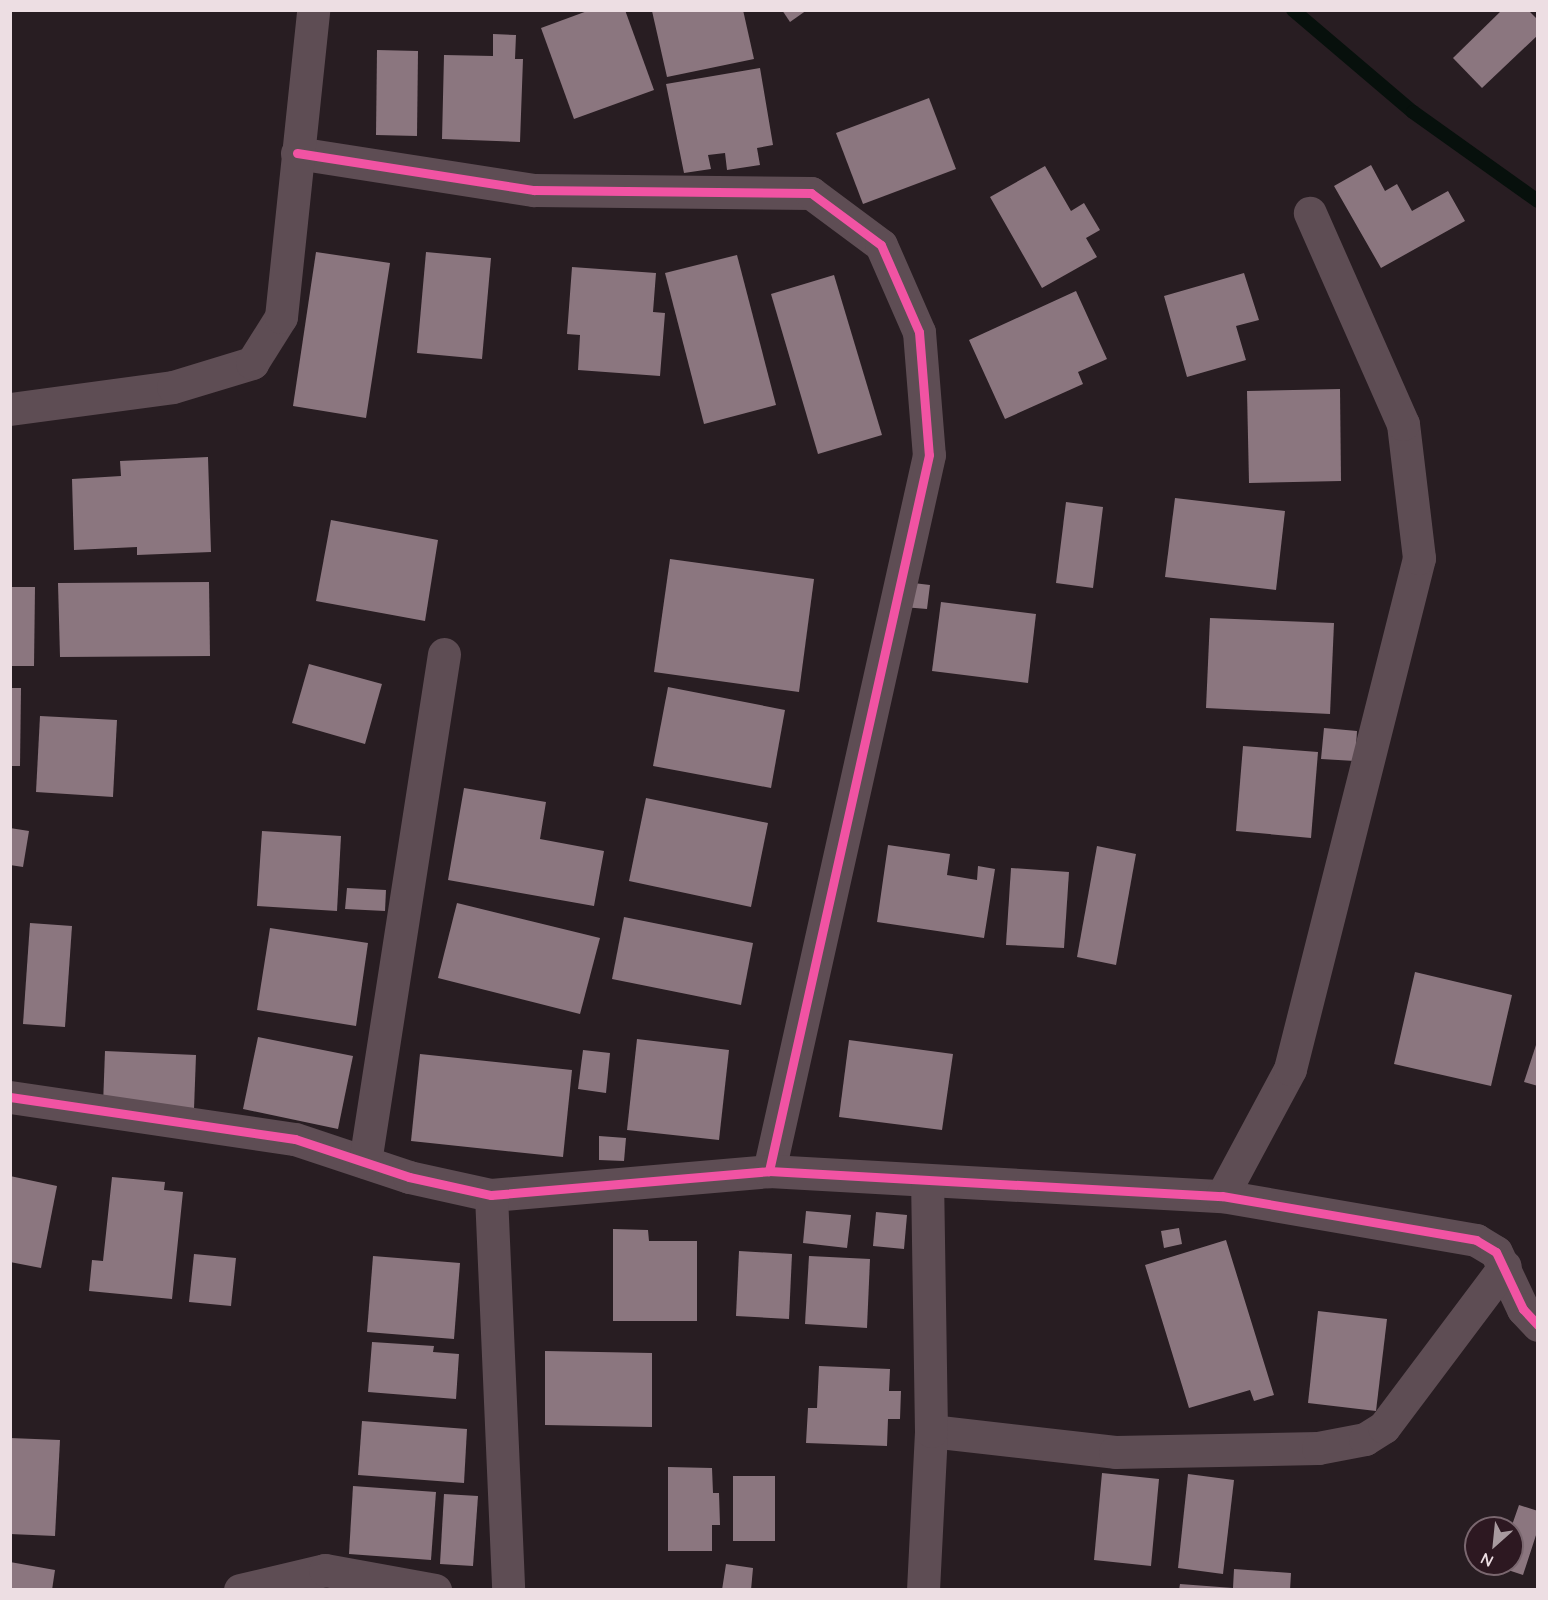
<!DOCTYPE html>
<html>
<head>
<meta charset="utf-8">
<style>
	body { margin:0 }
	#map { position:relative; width:1548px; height:1600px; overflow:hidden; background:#281d22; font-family:Quicksand,sans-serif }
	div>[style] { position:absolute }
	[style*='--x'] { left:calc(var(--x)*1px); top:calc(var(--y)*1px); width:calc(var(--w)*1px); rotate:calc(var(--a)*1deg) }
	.stream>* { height:14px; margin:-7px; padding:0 7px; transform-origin:7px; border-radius:7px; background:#07100c }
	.building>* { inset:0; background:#8b767f }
	.minor>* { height:33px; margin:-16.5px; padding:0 16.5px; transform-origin:16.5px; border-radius:16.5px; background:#5e4d54 }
	.cycleway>* { height:9px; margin:-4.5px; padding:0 4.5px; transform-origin:4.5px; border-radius:4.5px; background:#f153a3 }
	span { translate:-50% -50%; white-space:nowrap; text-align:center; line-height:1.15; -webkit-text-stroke:6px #2d1821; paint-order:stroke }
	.frame { position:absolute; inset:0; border:12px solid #eddee3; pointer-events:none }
	.north { position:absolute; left:1464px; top:1516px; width:60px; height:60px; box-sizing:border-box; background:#2d1821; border:2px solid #7a676f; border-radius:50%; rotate:207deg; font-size:16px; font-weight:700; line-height:24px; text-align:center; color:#eddee3 }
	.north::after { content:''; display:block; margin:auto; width:21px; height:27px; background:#a89a9f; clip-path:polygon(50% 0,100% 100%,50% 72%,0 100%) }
</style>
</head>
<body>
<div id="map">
	<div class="stream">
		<div style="--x:1293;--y:10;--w:157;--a:40.4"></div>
		<div style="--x:1413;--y:112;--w:153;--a:35.5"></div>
	</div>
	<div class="building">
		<div style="clip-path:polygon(590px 10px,625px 10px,654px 90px,574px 119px,541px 28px)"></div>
		<div style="clip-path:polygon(743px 10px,754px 59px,667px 77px,652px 11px)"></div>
		<div style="clip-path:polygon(782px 10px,807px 10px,790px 22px)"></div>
		<div style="clip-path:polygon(1502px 10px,1528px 10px,1538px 20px,1538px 35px,1482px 88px,1453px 58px)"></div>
		<div style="clip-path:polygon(493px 34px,516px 35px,515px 59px,523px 59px,520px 142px,442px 139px,444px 55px,493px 56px)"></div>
		<div style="clip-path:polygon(377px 50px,418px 51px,417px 136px,376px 135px)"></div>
		<div style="clip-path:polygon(760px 68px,773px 145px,757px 148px,760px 165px,727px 170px,725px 153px,708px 155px,711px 169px,684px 173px,666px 84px)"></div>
		<div style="clip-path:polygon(929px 98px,956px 169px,863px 204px,836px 133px)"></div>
		<div style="clip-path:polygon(1371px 165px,1385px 191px,1397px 184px,1412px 211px,1448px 191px,1465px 221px,1381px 268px,1334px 186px)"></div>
		<div style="clip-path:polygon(1045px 166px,1071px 211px,1084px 203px,1100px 230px,1086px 238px,1097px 257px,1042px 288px,990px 197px)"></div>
		<div style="clip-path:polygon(316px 252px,390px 263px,366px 418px,293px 406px)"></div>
		<div style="clip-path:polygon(426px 252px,491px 258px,482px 359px,417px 353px)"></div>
		<div style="clip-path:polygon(737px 255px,776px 405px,704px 424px,665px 273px)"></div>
		<div style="clip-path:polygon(572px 267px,656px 273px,653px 312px,665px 313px,660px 376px,578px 370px,580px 335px,567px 334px)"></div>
		<div style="clip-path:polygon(1244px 273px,1259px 320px,1236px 326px,1246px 360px,1187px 377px,1164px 296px)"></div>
		<div style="clip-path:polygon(834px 275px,882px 435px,818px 454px,771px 294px)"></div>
		<div style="clip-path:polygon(1076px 291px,1107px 359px,1078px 372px,1083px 384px,1005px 419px,969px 340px)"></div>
		<div style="clip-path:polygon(1340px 389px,1341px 481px,1249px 483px,1247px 391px)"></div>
		<div style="clip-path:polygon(208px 457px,211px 552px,137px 555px,137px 547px,74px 550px,72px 479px,121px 476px,120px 461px)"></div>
		<div style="clip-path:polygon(1175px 498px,1285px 511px,1276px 590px,1165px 577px)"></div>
		<div style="clip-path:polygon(1066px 502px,1103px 507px,1093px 588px,1056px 583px)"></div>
		<div style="clip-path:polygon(331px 520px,438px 540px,425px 621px,316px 601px)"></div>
		<div style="clip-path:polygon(670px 559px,814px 579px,799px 692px,654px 672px)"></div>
		<div style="clip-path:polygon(209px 582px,210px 656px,60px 657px,58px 583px)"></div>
		<div style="clip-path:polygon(905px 582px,930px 585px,927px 609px,903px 607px)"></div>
		<div style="clip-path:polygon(10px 587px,35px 587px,34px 666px,10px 666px)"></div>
		<div style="clip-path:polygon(941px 602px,1036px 614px,1028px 683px,932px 671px)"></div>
		<div style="clip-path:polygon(1210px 618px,1334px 623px,1330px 714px,1206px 708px)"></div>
		<div style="clip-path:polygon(309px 664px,382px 684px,365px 744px,292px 723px)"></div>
		<div style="clip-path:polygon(668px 687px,785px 710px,771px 788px,653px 766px)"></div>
		<div style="clip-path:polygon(10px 688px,21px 688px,20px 766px,10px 766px)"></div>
		<div style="clip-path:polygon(40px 716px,117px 720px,113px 797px,36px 792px)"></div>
		<div style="clip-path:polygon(1324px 728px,1357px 731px,1355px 761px,1321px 759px)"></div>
		<div style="clip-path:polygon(1243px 746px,1318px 752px,1311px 838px,1236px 831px)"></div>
		<div style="clip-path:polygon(464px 788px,546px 802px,540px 839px,604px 851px,594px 906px,448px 880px)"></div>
		<div style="clip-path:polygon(646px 798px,768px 823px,751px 907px,629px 881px)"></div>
		<div style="clip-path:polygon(10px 828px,29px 831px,23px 867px,10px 865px)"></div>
		<div style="clip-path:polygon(262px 831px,341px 836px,337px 911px,257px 906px)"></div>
		<div style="clip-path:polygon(888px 845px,950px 854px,947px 875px,977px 880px,978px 866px,995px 869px,984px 938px,877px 922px)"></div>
		<div style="clip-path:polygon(1097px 846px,1136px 854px,1116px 965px,1077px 957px)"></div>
		<div style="clip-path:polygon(1011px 868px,1069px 872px,1064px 948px,1006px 945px)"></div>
		<div style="clip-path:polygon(347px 888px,386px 890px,385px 911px,345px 909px)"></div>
		<div style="clip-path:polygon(457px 903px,600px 938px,580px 1014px,438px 978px)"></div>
		<div style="clip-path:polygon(624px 917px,753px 943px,741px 1005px,612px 979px)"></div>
		<div style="clip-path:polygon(30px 923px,72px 926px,65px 1027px,23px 1024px)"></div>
		<div style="clip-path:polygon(270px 928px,368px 943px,356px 1026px,257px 1010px)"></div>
		<div style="clip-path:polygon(1415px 972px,1512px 995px,1491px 1086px,1394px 1064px)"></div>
		<div style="clip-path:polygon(258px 1037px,353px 1056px,338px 1129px,243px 1109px)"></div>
		<div style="clip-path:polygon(637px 1039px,729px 1050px,719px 1140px,627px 1130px)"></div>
		<div style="clip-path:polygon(849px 1040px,953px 1054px,942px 1130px,839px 1117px)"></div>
		<div style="clip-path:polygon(1537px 1042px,1538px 1042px,1538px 1086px,1524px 1082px)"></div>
		<div style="clip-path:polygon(583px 1050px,610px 1053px,606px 1093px,578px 1089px)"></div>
		<div style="clip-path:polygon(105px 1051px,196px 1055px,194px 1109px,103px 1105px)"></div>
		<div style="clip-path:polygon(420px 1054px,572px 1070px,563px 1157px,411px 1141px)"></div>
		<div style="clip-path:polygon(599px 1136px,626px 1138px,624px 1161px,599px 1160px)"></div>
		<div style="clip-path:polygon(10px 1176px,57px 1186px,41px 1268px,10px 1262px)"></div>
		<div style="clip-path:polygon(112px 1177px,165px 1182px,164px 1190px,183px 1192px,172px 1299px,89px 1291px,92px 1260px,103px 1261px)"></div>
		<div style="clip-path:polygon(806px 1211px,851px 1215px,847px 1248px,803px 1243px)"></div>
		<div style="clip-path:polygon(876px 1212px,907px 1215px,904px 1249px,873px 1246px)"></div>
		<div style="clip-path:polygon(1179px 1228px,1182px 1244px,1164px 1248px,1161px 1231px)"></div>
		<div style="clip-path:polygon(613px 1229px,648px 1230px,649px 1241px,697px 1241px,697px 1321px,613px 1321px)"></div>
		<div style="clip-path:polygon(1226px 1240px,1274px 1395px,1254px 1401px,1250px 1390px,1189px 1408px,1145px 1265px)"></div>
		<div style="clip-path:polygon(739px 1251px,792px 1254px,789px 1319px,736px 1316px)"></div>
		<div style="clip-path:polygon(194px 1254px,236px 1258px,231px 1306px,189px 1302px)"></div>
		<div style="clip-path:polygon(373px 1256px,460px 1263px,454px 1339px,367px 1332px)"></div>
		<div style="clip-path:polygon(809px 1256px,870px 1259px,867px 1328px,805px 1324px)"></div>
		<div style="clip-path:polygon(1318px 1311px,1387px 1319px,1376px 1411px,1308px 1403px)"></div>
		<div style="clip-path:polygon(372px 1342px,434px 1346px,433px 1352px,459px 1354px,456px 1399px,368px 1392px)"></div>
		<div style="clip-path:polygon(545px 1351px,652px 1353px,652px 1427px,545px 1425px)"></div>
		<div style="clip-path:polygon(819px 1366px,890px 1369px,889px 1391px,901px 1391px,900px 1419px,888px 1419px,887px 1446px,806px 1443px,808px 1408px,817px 1408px)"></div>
		<div style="clip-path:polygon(362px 1421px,467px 1429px,464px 1483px,358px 1475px)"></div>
		<div style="clip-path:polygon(10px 1438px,60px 1440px,55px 1536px,10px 1534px)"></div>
		<div style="clip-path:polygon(668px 1467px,712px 1468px,713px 1493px,719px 1493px,720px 1525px,712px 1525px,712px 1551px,668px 1551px)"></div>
		<div style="clip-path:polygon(1102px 1473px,1159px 1479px,1151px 1566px,1094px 1560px)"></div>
		<div style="clip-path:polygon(1188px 1474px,1234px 1480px,1223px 1574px,1178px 1568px)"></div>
		<div style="clip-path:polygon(733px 1476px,775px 1476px,775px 1541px,733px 1541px)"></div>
		<div style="clip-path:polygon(353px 1486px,436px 1492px,431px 1560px,349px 1554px)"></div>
		<div style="clip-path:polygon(444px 1494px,478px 1496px,473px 1566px,440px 1564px)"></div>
		<div style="clip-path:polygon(1519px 1505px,1538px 1511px,1538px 1529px,1523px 1575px,1499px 1567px,1512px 1564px,1511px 1528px)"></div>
		<div style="clip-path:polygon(10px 1562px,55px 1570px,52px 1590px,10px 1590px)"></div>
		<div style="clip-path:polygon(726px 1564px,753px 1568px,751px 1590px,722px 1590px)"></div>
		<div style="clip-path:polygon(1234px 1569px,1291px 1573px,1290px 1590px,1179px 1590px,1180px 1584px,1233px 1588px)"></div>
	</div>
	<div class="minor">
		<div style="--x:297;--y:153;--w:240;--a:8.9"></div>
		<div style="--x:534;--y:190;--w:277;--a:0.6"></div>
		<div style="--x:811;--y:193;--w:87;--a:36.6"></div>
		<div style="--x:881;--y:245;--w:95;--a:66.4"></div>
		<div style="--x:919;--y:332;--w:123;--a:85.4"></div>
		<div style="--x:929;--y:455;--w:734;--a:102.6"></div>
		<div style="--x:10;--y:409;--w:164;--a:-7.7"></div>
		<div style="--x:173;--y:387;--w:83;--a:-16.9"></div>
		<div style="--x:252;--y:363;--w:54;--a:-57.8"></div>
		<div style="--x:281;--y:317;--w:309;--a:-84"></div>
		<div style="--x:10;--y:1097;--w:288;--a:8.4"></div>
		<div style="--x:295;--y:1139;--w:120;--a:18.4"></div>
		<div style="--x:409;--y:1177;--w:84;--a:12.4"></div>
		<div style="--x:491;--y:1195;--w:279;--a:-4.9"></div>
		<div style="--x:769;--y:1171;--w:454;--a:3.2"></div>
		<div style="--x:1222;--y:1196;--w:258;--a:9.8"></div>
		<div style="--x:1476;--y:1240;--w:23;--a:31"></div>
		<div style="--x:1496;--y:1252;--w:63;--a:64.7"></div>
		<div style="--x:1523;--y:1309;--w:22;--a:47"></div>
		<div style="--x:365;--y:1162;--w:514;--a:-81.16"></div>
		<div style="--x:491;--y:1195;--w:395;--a:87.5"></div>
		<div style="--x:1222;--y:1196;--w:144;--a:-61.8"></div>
		<div style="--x:1290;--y:1069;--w:527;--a:-75.83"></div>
		<div style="--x:1419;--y:558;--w:135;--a:-96.8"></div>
		<div style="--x:1403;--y:424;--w:231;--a:-113.8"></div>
		<div style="--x:931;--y:1431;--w:185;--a:6.5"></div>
		<div style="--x:1115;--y:1452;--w:203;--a:-1.1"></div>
		<div style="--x:1318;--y:1448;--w:48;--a:-10.8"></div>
		<div style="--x:1365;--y:1439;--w:22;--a:-32"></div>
		<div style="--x:1384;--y:1427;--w:201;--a:-53.1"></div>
		<div style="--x:240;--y:1590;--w:87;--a:-13.2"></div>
		<div style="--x:325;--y:1570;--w:112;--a:10.3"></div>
		<div style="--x:923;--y:1590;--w:159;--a:-87.1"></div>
		<div style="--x:931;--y:1431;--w:249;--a:-90.9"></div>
	</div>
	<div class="cycleway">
		<div style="--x:297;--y:153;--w:240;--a:8.9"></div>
		<div style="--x:534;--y:190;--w:277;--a:0.6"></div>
		<div style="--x:811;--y:193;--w:87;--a:36.6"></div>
		<div style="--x:881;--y:245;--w:95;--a:66.4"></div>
		<div style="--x:919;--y:332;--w:123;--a:85.4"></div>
		<div style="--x:929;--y:455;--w:734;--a:102.6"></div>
		<div style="--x:10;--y:1097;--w:288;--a:8.4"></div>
		<div style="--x:295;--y:1139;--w:120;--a:18.4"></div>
		<div style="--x:409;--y:1177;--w:84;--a:12.4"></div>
		<div style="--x:491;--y:1195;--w:279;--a:-4.9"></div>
		<div style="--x:769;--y:1171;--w:454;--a:3.2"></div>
		<div style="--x:1222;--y:1196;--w:258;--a:9.8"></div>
		<div style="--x:1476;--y:1240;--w:23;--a:31"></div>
		<div style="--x:1496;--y:1252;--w:63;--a:64.7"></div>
		<div style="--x:1523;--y:1309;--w:22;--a:47"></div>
	</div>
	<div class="frame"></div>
	<div class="north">N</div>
</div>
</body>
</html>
